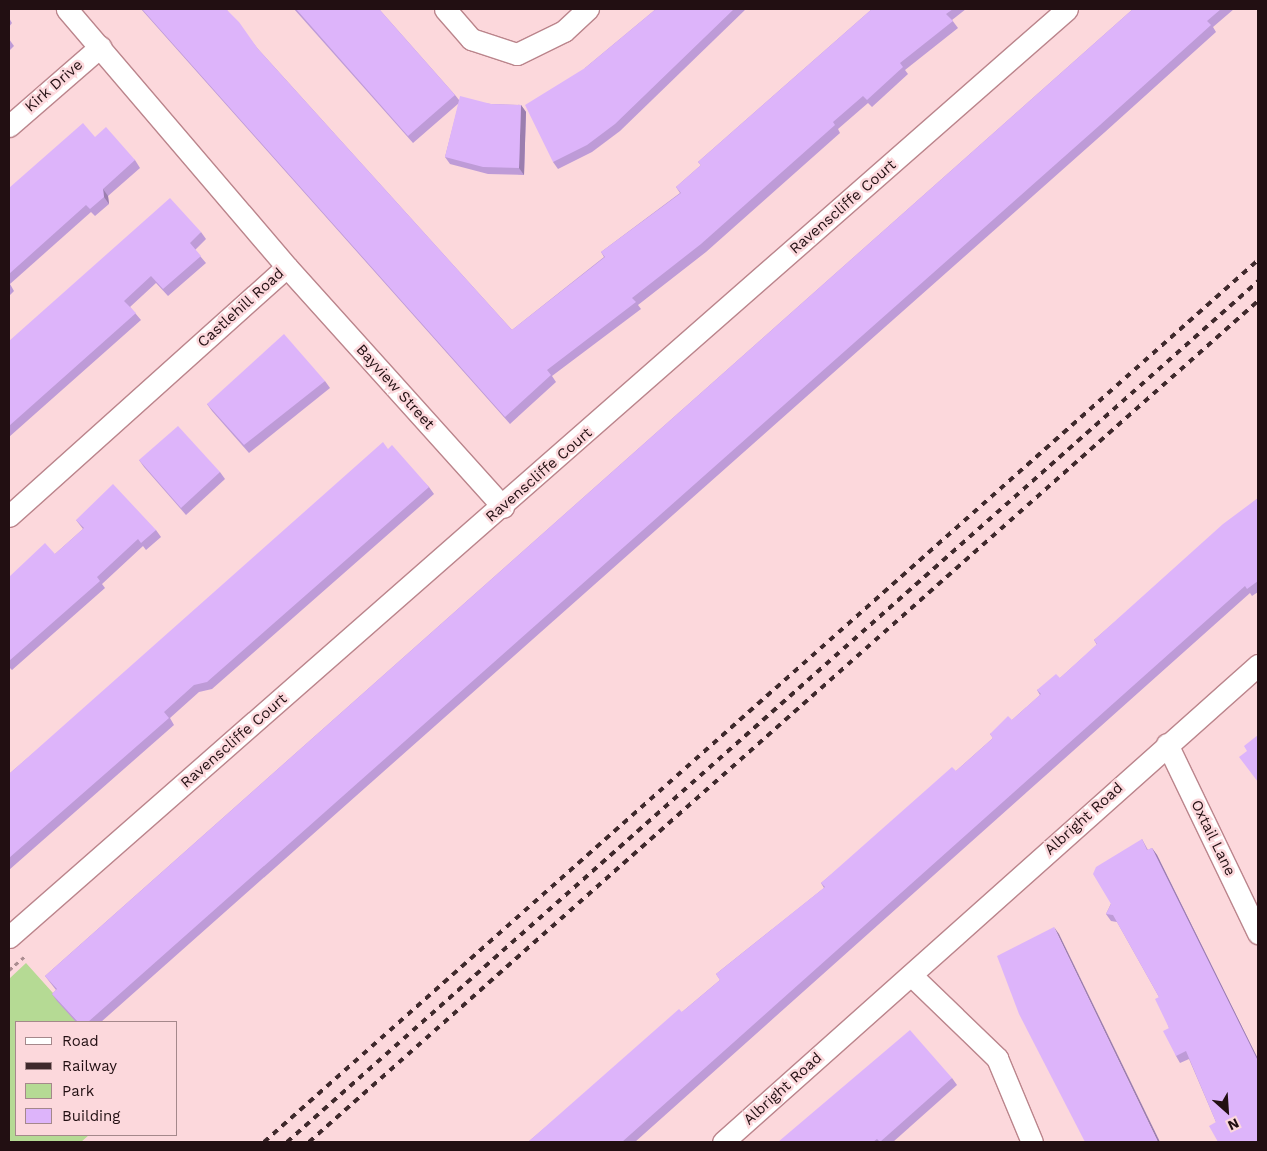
<!DOCTYPE html>
<html>
<head>
<meta charset="utf-8">
<style>
	body { margin:0 }
	#map { position:relative; width:1267px; height:1151px; overflow:hidden; background:#fcd8dc; font-family:"Work Sans",sans-serif }
	div>[style] { position:absolute }
	[style*='--x'] { left:calc(var(--x)*1px); top:calc(var(--y)*1px); width:calc(var(--w)*1px); rotate:calc(var(--a)*1deg) }
	.green>* { inset:0; background:#b5da94 }
	.path>* { height:3px; margin-top:-1.5px; transform-origin:0; background:repeating-linear-gradient(90deg,#ab8d91 0 4px,transparent 0 8px) }
	.roads { filter:drop-shadow(1px 0 #bb858c) drop-shadow(-1px 0 #bb858c) drop-shadow(0 1px #bb858c) drop-shadow(0 -1px #bb858c) }
	.minor>* { height:21px; margin:-10.5px; padding:0 10.5px; transform-origin:10.5px; border-radius:10.5px; background:#fff }
	.rail>* { height:4px; margin-top:-2px; transform-origin:0; background:repeating-linear-gradient(90deg,#3f292c 0 6px,transparent 0 12px) }
	.wall>* { inset:0; background:#be9bd7 }
	.shaded-wall>* { inset:0; background:#9b7eaf }
	.building>* { inset:0; background:#ddb4fa }
	span { translate:-50% -50%; white-space:nowrap; text-align:center; line-height:1.15; -webkit-text-stroke:5px #fcd8dc; paint-order:stroke }
	.street-label { font-size:15px; color:#220f12 }
	.frame { position:absolute; inset:0; border:10px solid #220f12; pointer-events:none }
	.legend { position:absolute; left:15px; top:1021px; width:162px; height:115px; box-sizing:border-box; background:#fcd8dc; border:1px solid #a5888b; margin:0; padding:6px 9px; list-style:none; font-size:15px; color:#220f12 }
	.legend li { display:flex; align-items:center; gap:10px; height:25px }
	.legend b { width:25px; border:1px solid #a5888b }
	.north { position:absolute; left:1202px; top:1086px; width:50px; height:50px; -webkit-text-stroke:4px #fcd8dc; paint-order:stroke; rotate:154deg; font-size:14px; font-weight:700; line-height:20px; text-align:center; color:#220f12 }
	.north::after { content:''; display:block; margin:auto; width:18px; height:22px; background:#220f12; clip-path:polygon(50% 0,100% 100%,50% 72%,0 100%) }
</style>
</head>
<body>
<div id="map">
	<div class="green">
		<div style="clip-path:polygon(26px 963px,79px 1022px,16px 1022px,16px 1135px,89px 1135px,81px 1142px,9px 1142px,9px 979px)"></div>
	</div>
	<div class="path">
		<div style="--x:9;--y:970;--w:23;--a:-41"></div>
	</div>
	<div class="roads">
		<div class="minor">
			<div style="--x:445;--y:9;--w:40;--a:49"></div>
			<div style="--x:471;--y:39;--w:48;--a:18.1"></div>
			<div style="--x:517;--y:54;--w:52;--a:-26.1"></div>
			<div style="--x:564;--y:31;--w:33;--a:-43"></div>
			<div style="--x:9;--y:126;--w:121;--a:-41"></div>
			<div style="--x:287;--y:267;--w:323;--a:48"></div>
			<div style="--x:9;--y:516;--w:373;--a:-41.9"></div>
			<div style="--x:287;--y:267;--w:339;--a:-130.5"></div>
			<div style="--x:1167;--y:744;--w:210;--a:64.3"></div>
			<div style="--x:9;--y:937;--w:1407;--a:-41.25"></div>
			<div style="--x:911;--y:975;--w:120;--a:44"></div>
			<div style="--x:997;--y:1058;--w:91;--a:67.4"></div>
			<div style="--x:723;--y:1142;--w:717;--a:-41.72"></div>
		</div>
	</div>
	<div class="rail">
		<div style="--x:264;--y:1142;--w:1329;--a:-41.58"></div>
		<div style="--x:287;--y:1142;--w:1298;--a:-41.56"></div>
		<div style="--x:309;--y:1142;--w:1268;--a:-41.55"></div>
	</div>
	<div class="wall">
		<div style="clip-path:polygon(141px 9px,226px 9px,258px 49px,512px 330px,604px 257px,601px 252px,680px 193px,676px 187px,701px 165px,698px 162px,872px 9px,966px 9px,952px 20px,958px 28px,905px 70px,908px 74px,872px 107px,868px 103px,838px 129px,840px 133px,706px 252px,638px 305px,641px 309px,552px 376px,556px 382px,510px 424px)"></div>
		<div style="clip-path:polygon(294px 9px,379px 9px,455px 95px,459px 100px,491px 104px,521px 105px,526px 112px,524px 175px,488px 174px,450px 164px,445px 157px,459px 103px,413px 143px)"></div>
		<div style="clip-path:polygon(656px 9px,746px 9px,620px 131px,592px 152px,558px 169px,553px 162px,585px 68px)"></div>
		<div style="clip-path:polygon(1133px 9px,1234px 9px,1213px 27px,1216px 32px,1105px 132px,101px 1022px,76px 1022px,57px 1001px,52px 994px,56px 990px,45px 976px)"></div>
		<div style="clip-path:polygon(9px 18px,12px 23px,9px 27px)"></div>
		<div style="clip-path:polygon(9px 39px,14px 46px,9px 51px)"></div>
		<div style="clip-path:polygon(95px 137px,135px 160px,140px 168px,108px 196px,109px 204px,95px 216px,91px 212px,10px 284px,14px 291px,9px 296px,9px 188px)"></div>
		<div style="clip-path:polygon(201px 232px,206px 239px,195px 250px,206px 263px,168px 296px,156px 283px,130px 307px,141px 320px,9px 437px,9px 341px)"></div>
		<div style="clip-path:polygon(325px 381px,330px 388px,249px 453px,212px 411px,207px 404px)"></div>
		<div style="clip-path:polygon(388px 449px,429px 487px,434px 494px,212px 689px,199px 692px,170px 718px,174px 725px,9px 870px,9px 774px)"></div>
		<div style="clip-path:polygon(139px 460px,220px 472px,225px 479px,186px 515px,144px 467px)"></div>
		<div style="clip-path:polygon(1258px 498px,1258px 592px,1252px 596px,1250px 593px,635px 1142px,528px 1142px,720px 980px,716px 974px,824px 888px,821px 883px,956px 771px,993px 738px,990px 734px,1012px 720px,1040px 695px,1037px 690px,1060px 678px,1097px 645px,1094px 640px)"></div>
		<div style="clip-path:polygon(76px 520px,156px 530px,161px 537px,146px 550px,143px 546px,102px 584px,105px 588px,12px 670px,9px 667px,9px 577px,55px 554px,83px 529px)"></div>
		<div style="clip-path:polygon(1142px 839px,1148px 850px,1152px 848px,1157px 855px,1258px 1059px,1258px 1142px,1216px 1122px,1189px 1059px,1180px 1063px,1176px 1056px,1169px 1028px,1159px 997px,1117px 922px,1111px 921px,1106px 914px)"></div>
		<div style="clip-path:polygon(952px 1078px,957px 1085px,893px 1142px,778px 1142px)"></div>
	</div>
	<div class="shaded-wall">
		<div style="clip-path:polygon(521px 105px,526px 112px,524px 175px,519px 168px)"></div>
		<div style="clip-path:polygon(103px 189px,108px 196px,109px 204px,104px 197px)"></div>
		<div style="clip-path:polygon(1152px 848px,1157px 855px,1258px 1059px,1258px 1061px)"></div>
		<div style="clip-path:polygon(1054px 927px,1059px 934px,1160px 1142px,1158px 1142px)"></div>
	</div>
	<div class="building">
		<div style="clip-path:polygon(142px 9px,226px 9px,239px 22px,258px 49px,512px 330px,605px 257px,601px 252px,681px 193px,676px 187px,701px 165px,698px 162px,872px 9px,953px 9px,946px 14px,953px 21px,900px 63px,903px 67px,867px 100px,863px 96px,833px 122px,835px 125px,701px 244px,632px 298px,636px 302px,547px 370px,551px 375px,505px 417px)"></div>
		<div style="clip-path:polygon(296px 9px,379px 9px,455px 95px,408px 136px)"></div>
		<div style="clip-path:polygon(656px 9px,734px 9px,615px 124px,587px 145px,553px 162px,525px 105px,585px 68px)"></div>
		<div style="clip-path:polygon(1133px 9px,1221px 9px,1207px 21px,1211px 25px,1100px 125px,88px 1022px,78px 1022px,52px 994px,57px 989px,45px 976px)"></div>
		<div style="clip-path:polygon(460px 96px,491px 104px,521px 105px,519px 168px,483px 167px,445px 157px)"></div>
		<div style="clip-path:polygon(83px 123px,95px 137px,106px 127px,135px 160px,103px 189px,104px 197px,90px 209px,86px 205px,9px 274px,9px 188px)"></div>
		<div style="clip-path:polygon(170px 198px,201px 232px,190px 243px,201px 256px,163px 289px,151px 276px,124px 301px,136px 313px,9px 426px,9px 341px)"></div>
		<div style="clip-path:polygon(284px 334px,325px 381px,244px 445px,207px 404px)"></div>
		<div style="clip-path:polygon(178px 426px,220px 472px,181px 508px,139px 460px)"></div>
		<div style="clip-path:polygon(383px 442px,388px 449px,392px 445px,429px 487px,207px 682px,194px 685px,164px 712px,169px 718px,9px 858px,9px 774px)"></div>
		<div style="clip-path:polygon(113px 484px,156px 530px,141px 543px,138px 539px,97px 577px,100px 581px,9px 661px,9px 577px,45px 543px,55px 554px,84px 528px,76px 520px)"></div>
		<div style="clip-path:polygon(1258px 498px,1258px 581px,1247px 589px,1245px 586px,622px 1142px,528px 1142px,679px 1009px,682px 1012px,720px 980px,716px 974px,825px 887px,821px 883px,952px 767px,956px 771px,993px 738px,990px 734px,1008px 716px,1012px 720px,1041px 694px,1037px 690px,1056px 674px,1060px 678px,1097px 644px,1094px 640px,1223px 524px)"></div>
		<div style="clip-path:polygon(1258px 735px,1258px 782px,1239px 757px,1247px 751px,1244px 746px)"></div>
		<div style="clip-path:polygon(1142px 839px,1147px 850px,1152px 848px,1258px 1061px,1258px 1142px,1218px 1142px,1209px 1126px,1216px 1122px,1186px 1051px,1176px 1056px,1163px 1031px,1169px 1028px,1155px 999px,1159px 997px,1113px 915px,1106px 914px,1111px 904px,1093px 874px,1096px 867px)"></div>
		<div style="clip-path:polygon(1054px 927px,1158px 1142px,1085px 1142px,1019px 1014px,997px 956px)"></div>
		<div style="clip-path:polygon(910px 1030px,952px 1078px,880px 1142px,877px 1139px,873px 1142px,778px 1142px)"></div>
	</div>
	<div class="street-label">
		<span style="left:54px;top:86px;rotate:-41deg">Kirk Drive</span>
		<span style="left:843px;top:207px;rotate:-41deg">Ravenscliffe Court</span>
		<span style="left:241px;top:308px;rotate:-42deg">Castlehill Road</span>
		<span style="left:395px;top:387px;rotate:48deg">Bayview Street</span>
		<span style="left:539px;top:475px;rotate:-41deg">Ravenscliffe Court</span>
		<span style="left:234px;top:741px;rotate:-41deg">Ravenscliffe Court</span>
		<span style="left:1084px;top:819px;rotate:-42deg">Albright Road</span>
		<span style="left:1213px;top:838px;rotate:64deg">Oxtail Lane</span>
		<span style="left:783px;top:1089px;rotate:-42deg">Albright Road</span>
	</div>
	<div class="frame"></div>
	<ul class="legend">
	<li><b style="height:6px;background:#fff"></b>Road</li>
	<li><b style="height:6px;background:#3f292c"></b>Railway</li>
	<li><b style="height:14px;background:#b5da94"></b>Park</li>
	<li><b style="height:14px;background:#ddb4fa"></b>Building</li>
	</ul>
	<div class="north">N</div>
</div>
</body>
</html>
